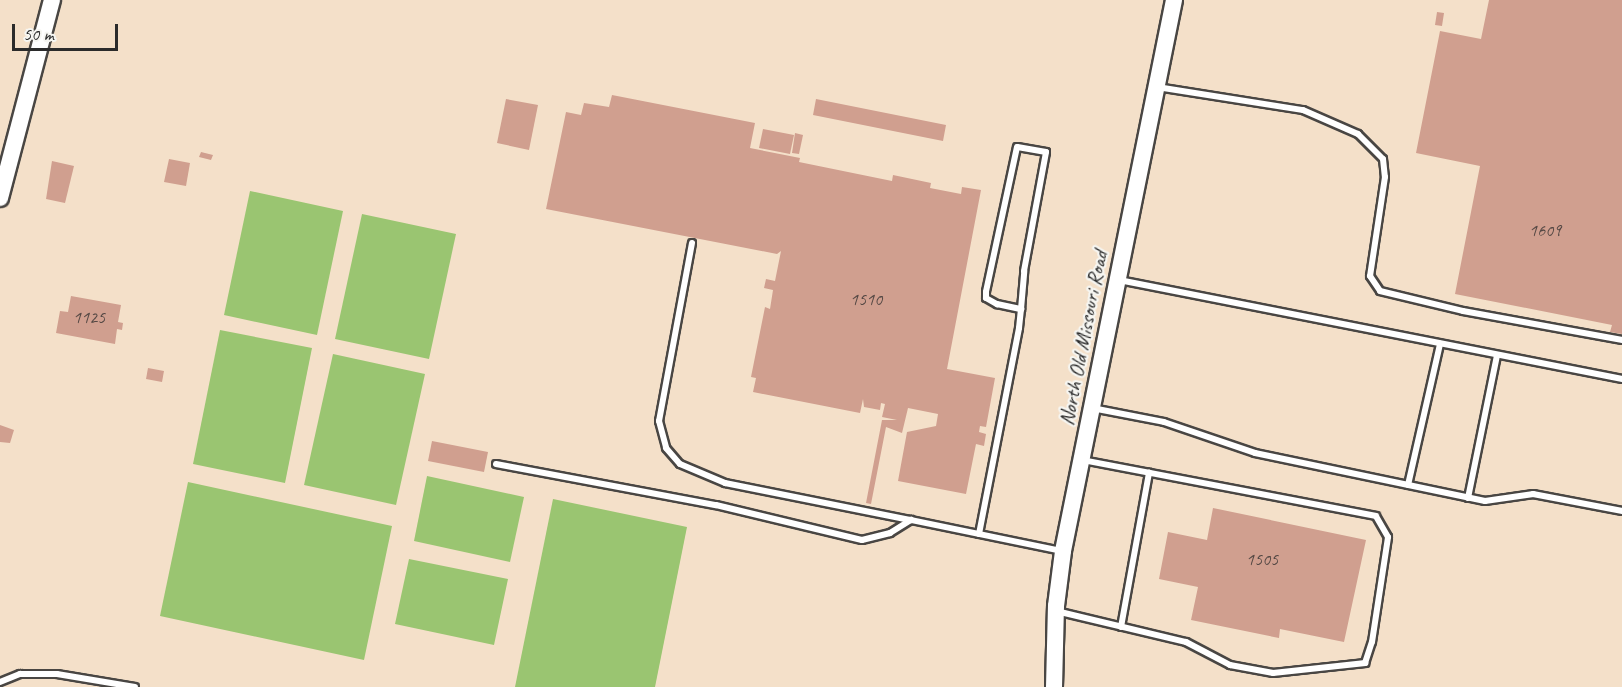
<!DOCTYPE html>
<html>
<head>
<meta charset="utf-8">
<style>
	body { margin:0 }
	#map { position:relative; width:1622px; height:687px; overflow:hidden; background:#f4e0c9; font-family:Caveat,sans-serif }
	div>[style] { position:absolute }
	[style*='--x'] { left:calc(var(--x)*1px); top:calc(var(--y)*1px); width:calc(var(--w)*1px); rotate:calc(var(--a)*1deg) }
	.green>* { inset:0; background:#9ac571 }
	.building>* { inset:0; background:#d09f8f }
	.roads { filter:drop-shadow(2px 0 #494643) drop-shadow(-2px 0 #494643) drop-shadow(0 2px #494643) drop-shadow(0 -2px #494643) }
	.lane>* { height:6px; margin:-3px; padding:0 3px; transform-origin:3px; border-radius:3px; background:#fff }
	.secondary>* { height:16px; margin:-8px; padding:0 8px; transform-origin:8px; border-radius:8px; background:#fff }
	span { translate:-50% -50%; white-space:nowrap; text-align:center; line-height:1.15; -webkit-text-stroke:4.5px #f6f6f2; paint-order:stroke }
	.number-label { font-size:18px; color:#544844 }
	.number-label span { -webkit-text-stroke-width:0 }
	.street-label { font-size:21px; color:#2b2b2b }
	.scale { position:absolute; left:12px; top:24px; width:106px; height:27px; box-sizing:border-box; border:3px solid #2b2b2b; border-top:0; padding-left:8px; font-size:18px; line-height:21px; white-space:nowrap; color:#2b2b2b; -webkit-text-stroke:4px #f6f6f2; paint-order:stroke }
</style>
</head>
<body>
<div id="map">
	<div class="green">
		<div style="clip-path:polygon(250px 191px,343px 211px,317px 335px,224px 315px)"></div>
		<div style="clip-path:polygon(362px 214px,456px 234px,429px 359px,335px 339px)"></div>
		<div style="clip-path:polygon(220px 330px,312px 348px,285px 483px,193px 464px)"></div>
		<div style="clip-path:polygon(333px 354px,425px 374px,396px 505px,304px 485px)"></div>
		<div style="clip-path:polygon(427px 476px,524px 497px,510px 562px,414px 541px)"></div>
		<div style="clip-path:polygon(188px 482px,392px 526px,364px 660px,160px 616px)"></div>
		<div style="clip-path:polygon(553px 499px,687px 527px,655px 687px,515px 687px)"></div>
		<div style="clip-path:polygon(409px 559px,508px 579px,494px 645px,395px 624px)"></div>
	</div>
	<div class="building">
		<div style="clip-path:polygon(1489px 0,1622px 0,1622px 334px,1610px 332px,1612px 325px,1455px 294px,1480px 166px,1416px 153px,1440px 31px,1481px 39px)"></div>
		<div style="clip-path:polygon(1437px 12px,1444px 13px,1442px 26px,1435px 25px)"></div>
		<div style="clip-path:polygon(612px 95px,755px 123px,750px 148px,800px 158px,799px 162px,892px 181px,893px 175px,931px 183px,930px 188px,961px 194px,962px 187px,981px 190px,947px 369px,995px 378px,986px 427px,980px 426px,979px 432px,986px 434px,984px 446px,976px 444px,966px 494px,898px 481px,907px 432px,936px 426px,938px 414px,908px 408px,902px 433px,886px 427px,871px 504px,866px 503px,882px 420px,897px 420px,882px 417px,885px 404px,881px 403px,880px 410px,864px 407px,863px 399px,860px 413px,753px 392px,756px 378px,751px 377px,765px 307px,770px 309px,773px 290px,764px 288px,766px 279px,775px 281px,781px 251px,777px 254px,546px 209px,566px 112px,581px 115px,584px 103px,609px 107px)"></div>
		<div style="clip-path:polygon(506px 99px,538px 105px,529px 150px,497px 143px)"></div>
		<div style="clip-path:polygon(816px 99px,946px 125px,943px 141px,813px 115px)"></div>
		<div style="clip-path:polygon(763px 129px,794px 135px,790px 154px,759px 148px)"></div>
		<div style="clip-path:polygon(795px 133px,803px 135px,799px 154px,792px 153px)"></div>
		<div style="clip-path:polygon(201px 152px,213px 155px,211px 160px,199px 157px)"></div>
		<div style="clip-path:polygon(169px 159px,190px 163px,186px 186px,164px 182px)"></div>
		<div style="clip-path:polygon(52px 161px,74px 166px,65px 203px,46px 199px)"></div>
		<div style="clip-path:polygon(71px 296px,121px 305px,118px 322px,123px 323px,122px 330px,117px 329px,115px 344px,56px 333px,60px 311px,68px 312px)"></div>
		<div style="clip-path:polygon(148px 368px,164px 371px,162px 382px,146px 379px)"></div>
		<div style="clip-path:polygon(0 425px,14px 430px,10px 443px,0 442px)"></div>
		<div style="clip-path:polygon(432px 441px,488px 452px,484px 472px,428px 461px)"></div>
		<div style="clip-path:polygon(1213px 508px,1366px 540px,1344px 642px,1280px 629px,1279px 638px,1191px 620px,1198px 587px,1159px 579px,1168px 532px,1207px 540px)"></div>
	</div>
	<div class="roads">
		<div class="lane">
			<div style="--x:1157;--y:87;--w:148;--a:9"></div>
			<div style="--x:1303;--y:110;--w:60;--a:23.6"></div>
			<div style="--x:1358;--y:134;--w:35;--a:45"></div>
			<div style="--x:1383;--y:159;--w:18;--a:84"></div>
			<div style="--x:1385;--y:177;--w:100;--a:98.6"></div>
			<div style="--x:1370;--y:276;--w:18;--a:56"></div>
			<div style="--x:1380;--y:291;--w:85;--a:13.5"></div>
			<div style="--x:1463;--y:311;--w:162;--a:10.3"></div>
			<div style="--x:692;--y:243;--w:181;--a:100.5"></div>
			<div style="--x:659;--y:421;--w:28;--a:75"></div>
			<div style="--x:666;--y:448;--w:21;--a:49"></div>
			<div style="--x:680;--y:464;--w:49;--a:22.9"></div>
			<div style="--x:725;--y:483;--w:190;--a:11.3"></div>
			<div style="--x:1119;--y:280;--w:513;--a:11.13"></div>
			<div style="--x:1092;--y:408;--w:73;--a:11"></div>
			<div style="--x:1164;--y:422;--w:96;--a:18.8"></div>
			<div style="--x:1255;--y:453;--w:235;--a:11.8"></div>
			<div style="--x:1485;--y:501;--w:49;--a:-8.3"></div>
			<div style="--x:1533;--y:494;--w:91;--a:10.8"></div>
			<div style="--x:496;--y:464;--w:224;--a:10.6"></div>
			<div style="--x:716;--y:505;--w:150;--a:13.5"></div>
			<div style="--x:862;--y:540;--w:29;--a:-14"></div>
			<div style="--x:890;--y:533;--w:25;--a:-32"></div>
			<div style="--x:911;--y:520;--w:154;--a:11.6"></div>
			<div style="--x:1408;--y:485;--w:145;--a:-77.2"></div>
			<div style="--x:1468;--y:498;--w:145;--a:-78.5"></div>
			<div style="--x:979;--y:534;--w:210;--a:-79"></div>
			<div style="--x:1019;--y:328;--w:19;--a:-84"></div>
			<div style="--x:1021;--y:309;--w:38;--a:-85"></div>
			<div style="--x:1024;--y:271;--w:121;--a:-79.5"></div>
			<div style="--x:1046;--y:152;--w:29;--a:-170"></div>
			<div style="--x:1017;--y:147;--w:148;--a:102.1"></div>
			<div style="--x:986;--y:292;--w:6;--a:90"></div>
			<div style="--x:986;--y:298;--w:13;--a:29"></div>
			<div style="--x:997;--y:304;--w:25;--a:12"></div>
			<div style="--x:1056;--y:611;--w:134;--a:13.4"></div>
			<div style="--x:1186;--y:642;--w:50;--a:27.6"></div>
			<div style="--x:1230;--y:665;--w:44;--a:10.5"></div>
			<div style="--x:1273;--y:673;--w:93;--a:-6.2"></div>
			<div style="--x:1365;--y:663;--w:22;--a:-72"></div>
			<div style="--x:1372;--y:642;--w:106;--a:-81.3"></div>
			<div style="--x:1388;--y:537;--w:24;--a:-120"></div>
			<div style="--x:1376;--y:516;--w:298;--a:-169.2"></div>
			<div style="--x:1121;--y:627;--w:157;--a:-79.7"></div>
			<div style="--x:0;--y:682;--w:22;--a:-22"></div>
			<div style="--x:20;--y:674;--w:37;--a:0"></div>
			<div style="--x:57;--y:674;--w:79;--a:9.5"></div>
		</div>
		<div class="secondary">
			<div style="--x:0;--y:198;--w:205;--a:-75.3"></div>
			<div style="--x:1054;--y:687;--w:81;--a:-88.6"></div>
			<div style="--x:1056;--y:606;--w:55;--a:-82.7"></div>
			<div style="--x:1063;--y:551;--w:562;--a:-78.61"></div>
		</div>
	</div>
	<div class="number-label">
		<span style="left:1545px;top:230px">1609</span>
		<span style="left:866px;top:299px">1510</span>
		<span style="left:89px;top:317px">1125</span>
		<span style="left:1262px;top:559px">1505</span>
	</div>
	<div class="street-label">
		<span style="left:1083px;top:338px;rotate:-79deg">North Old Missouri Road</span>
	</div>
	<div class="scale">50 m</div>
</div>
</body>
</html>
